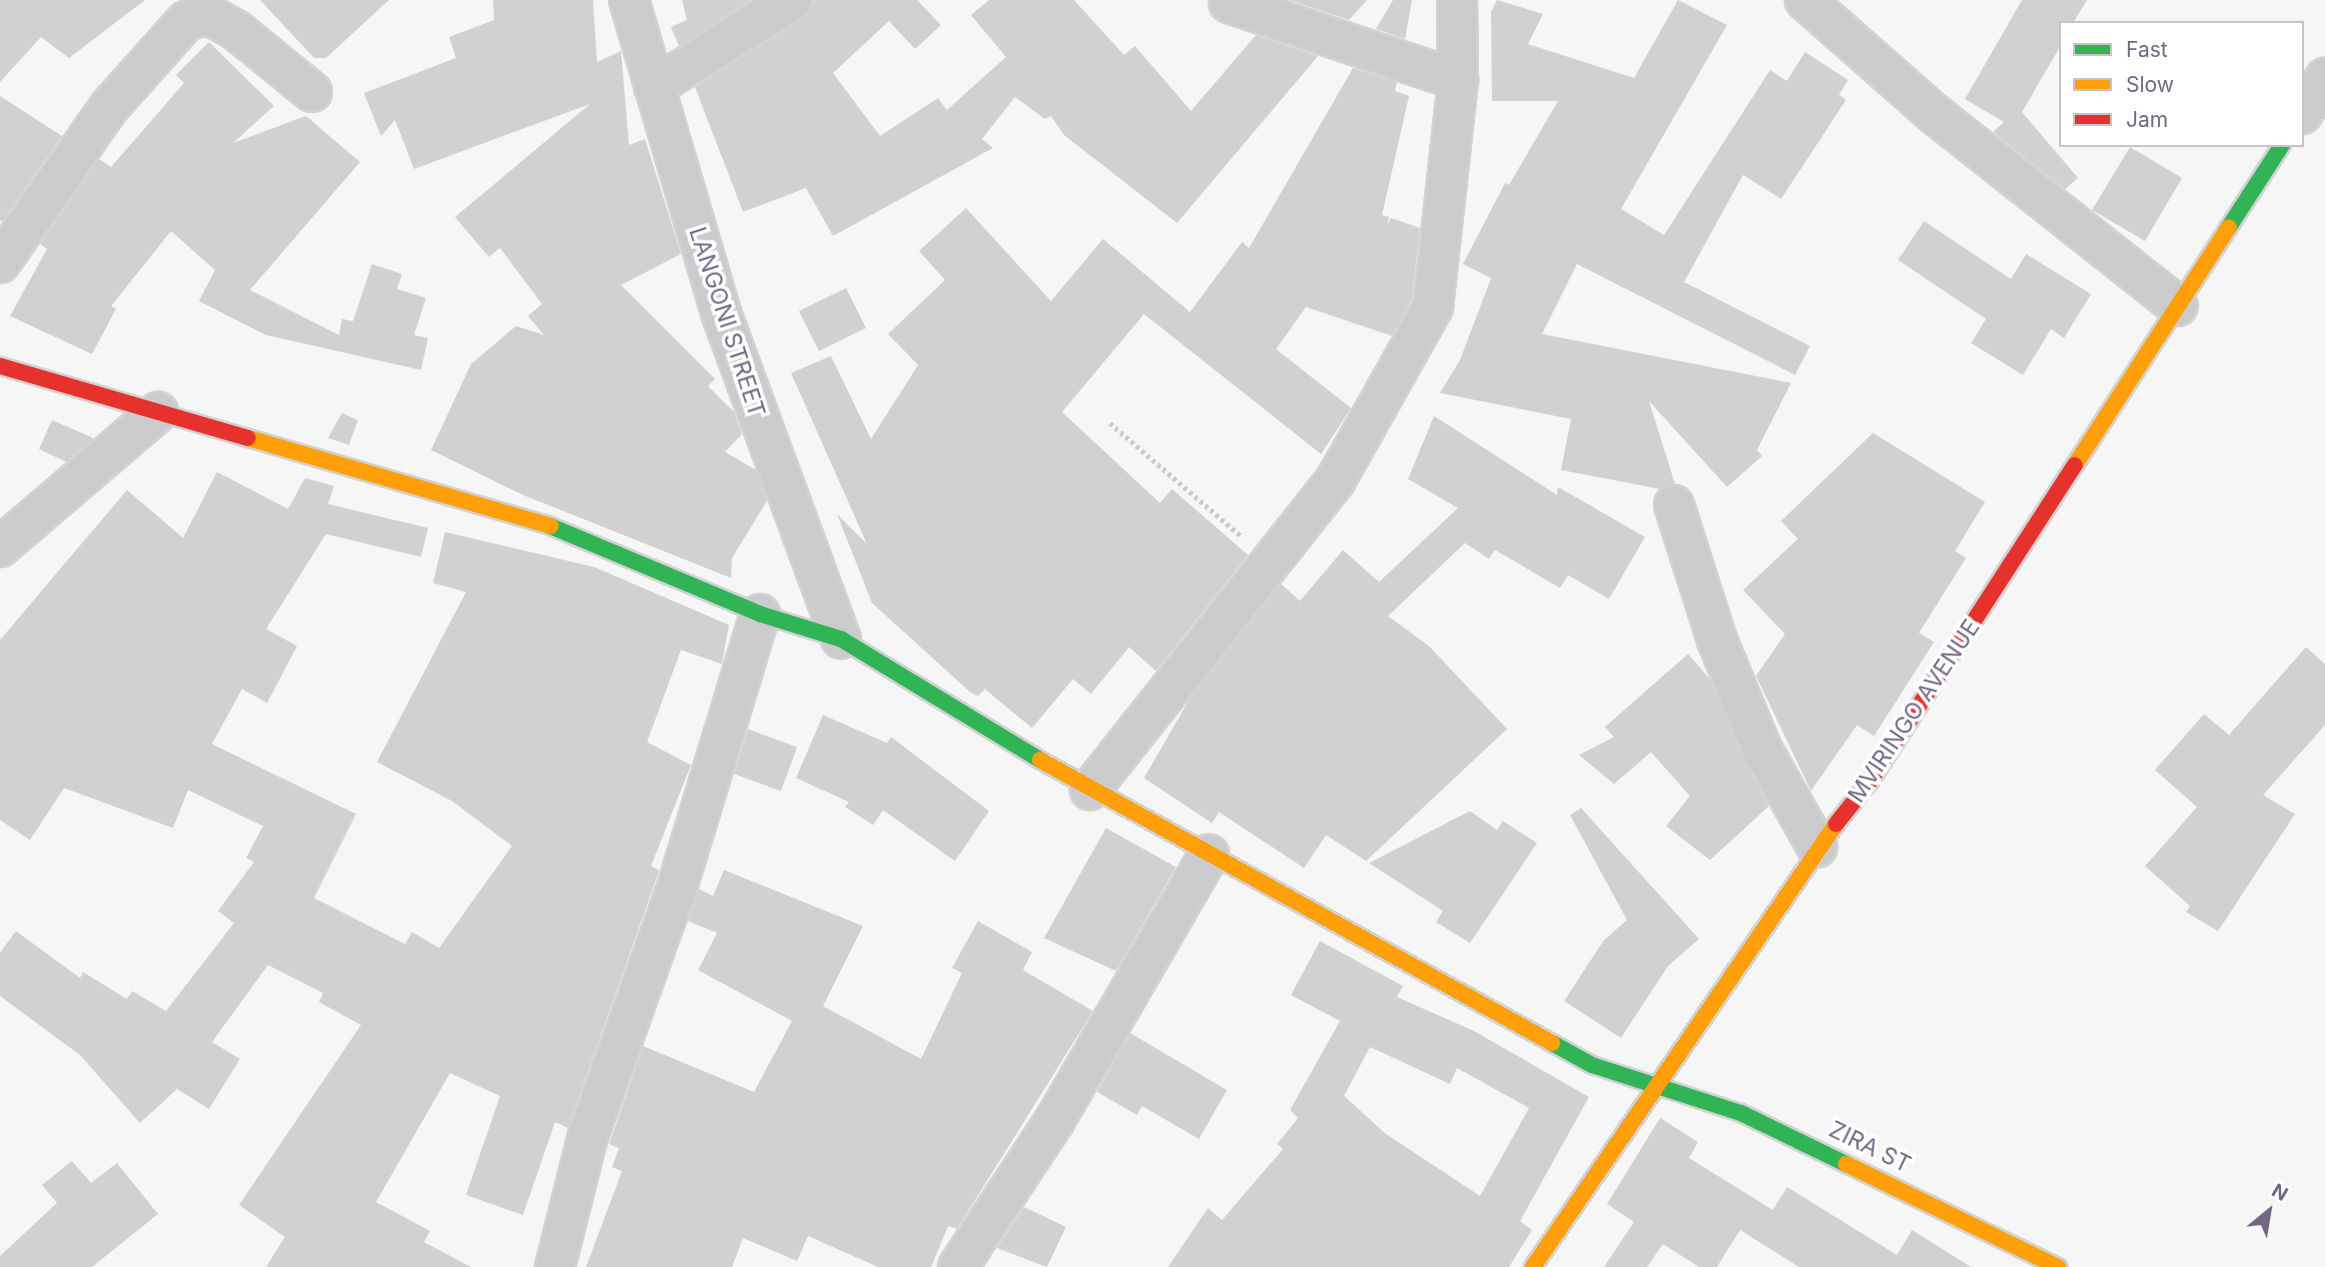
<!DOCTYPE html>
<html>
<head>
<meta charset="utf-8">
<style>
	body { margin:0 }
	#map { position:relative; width:2325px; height:1267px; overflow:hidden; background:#f5f6f5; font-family:Inter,sans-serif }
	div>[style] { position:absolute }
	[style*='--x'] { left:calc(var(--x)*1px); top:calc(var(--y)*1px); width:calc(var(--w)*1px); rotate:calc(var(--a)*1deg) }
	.building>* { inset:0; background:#d1d1d2 }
	.path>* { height:4.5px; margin-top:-2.25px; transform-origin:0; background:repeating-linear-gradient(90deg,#c9c8ca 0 3.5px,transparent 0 7px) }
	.roads { filter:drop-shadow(2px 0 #d2d2d3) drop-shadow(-2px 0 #d2d2d3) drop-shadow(0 2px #d2d2d3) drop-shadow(0 -2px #d2d2d3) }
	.street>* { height:38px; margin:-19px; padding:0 19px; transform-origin:19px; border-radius:19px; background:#cbcbcd }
	.fast>* { height:16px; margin:-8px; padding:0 8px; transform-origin:8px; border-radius:8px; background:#30b455 }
	.slow>* { height:16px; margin:-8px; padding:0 8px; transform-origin:8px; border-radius:8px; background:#ff9f0a }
	.jam>* { height:16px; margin:-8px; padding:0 8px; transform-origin:8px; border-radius:8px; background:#e5322d }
	span { translate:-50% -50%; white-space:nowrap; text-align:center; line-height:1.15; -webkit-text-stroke:7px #fff; paint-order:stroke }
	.street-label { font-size:23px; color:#716883 }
	.legend { position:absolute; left:2059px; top:21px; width:245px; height:126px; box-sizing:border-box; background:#fff; border:2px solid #c6c3cd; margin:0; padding:9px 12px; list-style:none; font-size:21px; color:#716883 }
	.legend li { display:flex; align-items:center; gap:14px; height:35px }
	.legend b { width:35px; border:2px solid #c6c3cd }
	.north { position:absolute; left:2234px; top:1176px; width:70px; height:70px; -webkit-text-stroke:5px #fff; paint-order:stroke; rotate:30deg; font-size:19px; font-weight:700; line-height:28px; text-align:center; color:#716883 }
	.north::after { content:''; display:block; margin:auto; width:24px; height:32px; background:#716883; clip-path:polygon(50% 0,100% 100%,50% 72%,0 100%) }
</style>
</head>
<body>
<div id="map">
	<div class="building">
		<div style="clip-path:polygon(0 0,145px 0,69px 58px,41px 37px,0 82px)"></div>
		<div style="clip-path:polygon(260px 0,389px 0,326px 58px,314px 58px)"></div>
		<div style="clip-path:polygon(493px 0,593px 0,597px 62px,621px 51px,629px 145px,645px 139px,681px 254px,621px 285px,715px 379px,708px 386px,734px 412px,742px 434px,725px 452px,756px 470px,767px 501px,732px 558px,731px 578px,523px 495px,431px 450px,471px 364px,516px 326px,544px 335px,528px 316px,542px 304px,500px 248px,489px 257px,455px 217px,590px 104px,414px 169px,395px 120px,381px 136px,364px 93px,456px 58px,449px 37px,494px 20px)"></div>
		<div style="clip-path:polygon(682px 0,751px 0,679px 46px,671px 27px,687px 20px)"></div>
		<div style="clip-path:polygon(814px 0,917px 0,941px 25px,915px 49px,889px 21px,833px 73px,880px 136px,938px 98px,947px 110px,1006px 57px,971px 15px,989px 0,1074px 0,1124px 55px,1135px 46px,1191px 111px,1256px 35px,1318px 56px,1177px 223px,1064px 135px,1051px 116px,1045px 119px,1015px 97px,982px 139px,993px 148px,833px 236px,806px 188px,743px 212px,695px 87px,804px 18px)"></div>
		<div style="clip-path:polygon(1289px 0,1367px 0,1349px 20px)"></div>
		<div style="clip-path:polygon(1393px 0,1412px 0,1405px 39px,1376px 29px)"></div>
		<div style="clip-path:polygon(1497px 0,1543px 14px,1528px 44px,1634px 78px,1678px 0,1727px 25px,1621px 209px,1664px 235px,1770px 70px,1787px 81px,1805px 52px,1848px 80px,1839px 95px,1846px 100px,1781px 199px,1743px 175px,1684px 282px,1810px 346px,1795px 375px,1577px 264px,1542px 334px,1791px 383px,1757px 450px,1762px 456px,1727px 487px,1649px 401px,1675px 484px,1660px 489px,1561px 470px,1571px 419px,1440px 393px,1460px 360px,1491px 278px,1463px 264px,1505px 183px,1509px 185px,1558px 101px,1492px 101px,1491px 12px)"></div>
		<div style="clip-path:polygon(2022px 0,2087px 0,2073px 23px,2061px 23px,2061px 45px,2022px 112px,2078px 178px,2065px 189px,1993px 132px,2004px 122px,1965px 99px)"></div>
		<div style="clip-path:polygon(209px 42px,274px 106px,233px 143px,306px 116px,360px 162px,250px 290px,339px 335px,342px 319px,353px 321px,372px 264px,402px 274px,397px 289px,426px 298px,414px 335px,428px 338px,421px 370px,266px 335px,199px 301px,215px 270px,171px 231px,111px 306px,116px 309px,92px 354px,10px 316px,47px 249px,40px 244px,99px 159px,111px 167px,184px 83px,176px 75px)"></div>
		<div style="clip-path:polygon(1353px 68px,1397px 82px,1395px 91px,1409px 96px,1382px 215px,1389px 217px,1387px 226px,1391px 218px,1420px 228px,1412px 300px,1392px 336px,1306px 307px,1276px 349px,1351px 408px,1321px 454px,1144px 314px,1062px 412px,1160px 503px,1172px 489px,1248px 555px,1156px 671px,1129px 647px,1091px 694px,1073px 679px,1032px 728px,985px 689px,978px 696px,970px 692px,872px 603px,837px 514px,867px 544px,791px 373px,831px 356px,871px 439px,918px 365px,888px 334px,945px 280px,919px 251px,966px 208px,1051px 301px,1103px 239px,1190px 312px,1242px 242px,1249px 248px)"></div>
		<div style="clip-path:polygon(0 96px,62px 136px,2px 222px,0 220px)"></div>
		<div style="clip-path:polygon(2130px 147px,2182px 178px,2145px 241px,2092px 210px)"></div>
		<div style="clip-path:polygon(1924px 221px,2011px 279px,2026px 254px,2091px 294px,2064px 338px,2051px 329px,2023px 375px,1971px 343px,1986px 319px,1898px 260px)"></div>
		<div style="clip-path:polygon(846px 288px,866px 328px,819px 351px,799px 311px)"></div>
		<div style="clip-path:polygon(342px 413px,358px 420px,349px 445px,328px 438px)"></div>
		<div style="clip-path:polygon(1434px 416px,1557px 495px,1558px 487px,1645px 537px,1609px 599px,1568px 575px,1560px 588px,1495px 550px,1489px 559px,1465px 543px,1388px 616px,1429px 646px,1507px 729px,1366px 861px,1326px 835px,1304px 868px,1219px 812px,1212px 823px,1144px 778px,1189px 700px,1281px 584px,1300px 601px,1343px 550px,1379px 582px,1458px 508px,1408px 479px)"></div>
		<div style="clip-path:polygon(52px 420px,93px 438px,93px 439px,66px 462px,39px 449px)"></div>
		<div style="clip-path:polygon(1873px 433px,1985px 502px,1955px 551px,1966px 558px,1919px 633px,1934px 642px,1874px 736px,1857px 725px,1811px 791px,1756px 676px,1785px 634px,1743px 590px,1798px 539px,1781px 521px)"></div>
		<div style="clip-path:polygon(217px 472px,288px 509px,305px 478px,334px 486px,328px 504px,428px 528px,421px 557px,326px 534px,266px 629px,297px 646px,267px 703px,242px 689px,212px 744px,356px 814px,314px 898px,405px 944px,412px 932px,439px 948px,512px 846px,452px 801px,377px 762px,466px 592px,433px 583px,445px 532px,594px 567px,729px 625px,722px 664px,681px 650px,647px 742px,691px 765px,651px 866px,659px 870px,657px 877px,568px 1128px,555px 1122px,523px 1215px,466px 1195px,500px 1096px,450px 1073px,376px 1202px,430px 1231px,424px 1242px,471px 1267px,266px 1267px,285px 1237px,239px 1205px,361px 1025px,319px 1002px,323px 993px,268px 965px,212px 1042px,240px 1059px,209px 1109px,177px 1089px,140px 1123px,80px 1055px,0 996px,0 953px,16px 931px,80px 978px,83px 972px,127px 999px,132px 991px,166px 1011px,234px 923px,218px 911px,254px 862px,246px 858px,263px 826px,188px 790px,173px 828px,64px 788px,30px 840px,0 820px,0 640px,127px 490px,183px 538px)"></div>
		<div style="clip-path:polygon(2306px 647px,2325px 664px,2325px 725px,2263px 795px,2295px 814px,2218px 931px,2186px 912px,2190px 906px,2145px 866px,2197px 807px,2155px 770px,2204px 714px,2229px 735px)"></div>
		<div style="clip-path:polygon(1688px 654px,1709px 678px,1769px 806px,1710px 860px,1666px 826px,1690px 796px,1651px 752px,1614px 784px,1579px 755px,1614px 737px,1605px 727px)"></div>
		<div style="clip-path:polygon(823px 715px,887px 743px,891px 737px,989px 811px,955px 861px,883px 810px,873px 825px,845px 807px,849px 802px,796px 778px)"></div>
		<div style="clip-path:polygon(748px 729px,797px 747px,781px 791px,734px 774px)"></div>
		<div style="clip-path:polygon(1581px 808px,1699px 939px,1668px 966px,1621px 1038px,1564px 1001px,1604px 940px,1627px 920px,1570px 815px)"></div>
		<div style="clip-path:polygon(1470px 811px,1497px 830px,1503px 821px,1537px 843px,1470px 943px,1436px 922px,1443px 911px,1369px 863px)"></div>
		<div style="clip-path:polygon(1106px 828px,1176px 867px,1116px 971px,1044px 938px)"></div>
		<div style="clip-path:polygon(724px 870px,863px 926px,823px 1006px,921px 1059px,962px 973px,952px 968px,978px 921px,1032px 952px,1023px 970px,1093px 1011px,957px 1229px,948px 1226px,931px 1267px,878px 1267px,808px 1236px,797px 1261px,743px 1238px,732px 1267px,586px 1267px,622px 1171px,612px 1167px,619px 1148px,609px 1144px,643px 1046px,754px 1092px,792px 1021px,698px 970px,717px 933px,688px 921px,699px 889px,713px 896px)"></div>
		<div style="clip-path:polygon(evenodd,1320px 941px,1403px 986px,1397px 997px,1474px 1031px,1589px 1097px,1520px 1221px,1532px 1230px,1509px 1267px,1168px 1267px,1208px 1208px,1222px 1220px,1283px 1149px,1277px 1144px,1298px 1118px,1290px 1110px,1340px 1021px,1291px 995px,1320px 941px,1370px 1047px,1450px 1084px,1457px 1068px,1529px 1108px,1480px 1196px,1386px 1134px,1344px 1096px,1370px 1047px)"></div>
		<div style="clip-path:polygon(1130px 1033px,1227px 1090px,1199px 1139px,1142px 1106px,1137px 1115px,1097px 1092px)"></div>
		<div style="clip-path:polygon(1660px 1118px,1698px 1142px,1689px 1158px,1773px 1210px,1787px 1187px,1897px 1255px,1912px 1230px,1971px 1267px,1799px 1267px,1740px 1230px,1717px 1267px,1699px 1267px,1663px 1244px,1647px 1267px,1604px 1267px,1634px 1222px,1607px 1204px)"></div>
		<div style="clip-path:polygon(72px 1161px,91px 1183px,117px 1163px,158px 1214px,92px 1267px,0 1267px,0 1256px,57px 1203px,42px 1185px)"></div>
		<div style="clip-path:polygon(1024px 1207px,1066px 1227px,1047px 1267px,997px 1248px)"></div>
	</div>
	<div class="path">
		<div style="--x:1110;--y:423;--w:173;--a:40.8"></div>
	</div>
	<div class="roads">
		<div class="street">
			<div style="--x:629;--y:0;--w:326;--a:73.6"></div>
			<div style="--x:721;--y:313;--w:347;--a:69.8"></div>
			<div style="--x:1805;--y:0;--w:169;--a:41.4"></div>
			<div style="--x:1932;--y:112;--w:313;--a:38.3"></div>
			<div style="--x:1229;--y:3;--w:242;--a:18.6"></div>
			<div style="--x:654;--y:87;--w:163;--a:-32.2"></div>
			<div style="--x:2302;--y:114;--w:43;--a:-57.4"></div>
			<div style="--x:0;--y:263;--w:192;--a:-55"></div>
			<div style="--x:110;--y:106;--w:114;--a:-48.2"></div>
			<div style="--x:186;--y:21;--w:22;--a:-18"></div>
			<div style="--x:207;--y:14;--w:33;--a:29"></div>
			<div style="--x:236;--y:30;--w:98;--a:39.2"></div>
			<div style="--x:1674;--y:505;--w:142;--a:72.3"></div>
			<div style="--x:1717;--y:640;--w:116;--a:67.6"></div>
			<div style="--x:1761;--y:747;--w:115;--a:60.8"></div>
			<div style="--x:0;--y:547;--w:208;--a:-40.5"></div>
			<div style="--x:1090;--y:790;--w:394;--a:-51.6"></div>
			<div style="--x:1335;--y:481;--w:200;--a:-60.6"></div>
			<div style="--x:1433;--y:307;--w:228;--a:-83.7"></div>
			<div style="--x:1458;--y:80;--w:80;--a:-90.7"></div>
			<div style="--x:555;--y:1267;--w:135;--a:-75.9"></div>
			<div style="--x:588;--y:1136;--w:268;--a:-70.3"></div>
			<div style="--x:678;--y:884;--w:282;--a:-73.1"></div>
			<div style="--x:958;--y:1267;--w:176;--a:-56.6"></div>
			<div style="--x:1055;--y:1120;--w:307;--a:-59.9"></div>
		</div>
		<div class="fast">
			<div style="--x:2229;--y:227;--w:98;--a:-57.1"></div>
			<div style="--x:550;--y:526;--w:228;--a:22.7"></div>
			<div style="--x:760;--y:614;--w:85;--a:17.2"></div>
			<div style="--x:841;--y:639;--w:233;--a:31.3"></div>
			<div style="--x:1552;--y:1043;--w:46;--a:28.8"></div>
			<div style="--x:1592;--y:1065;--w:157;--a:17.9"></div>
			<div style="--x:1741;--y:1113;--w:117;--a:25.9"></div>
		</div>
		<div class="slow">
			<div style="--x:248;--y:438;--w:315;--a:16.2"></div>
			<div style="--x:2075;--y:465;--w:283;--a:-57.1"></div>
			<div style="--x:1040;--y:760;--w:585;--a:28.93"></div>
			<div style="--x:1846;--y:1164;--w:236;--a:25.9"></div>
			<div style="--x:1533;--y:1267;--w:537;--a:-55.63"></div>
		</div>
		<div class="jam">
			<div style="--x:0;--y:366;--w:258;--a:16.2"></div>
			<div style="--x:1836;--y:824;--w:56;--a:-51.5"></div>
			<div style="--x:1871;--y:780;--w:375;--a:-57.1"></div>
		</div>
	</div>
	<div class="street-label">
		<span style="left:727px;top:322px;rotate:72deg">LANGONI STREET</span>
		<span style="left:1914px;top:711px;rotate:-56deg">MVIRINGO AVENUE</span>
		<span style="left:1870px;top:1147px;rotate:26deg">ZIRA ST</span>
	</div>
	<ul class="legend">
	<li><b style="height:9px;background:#30b455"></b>Fast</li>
	<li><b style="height:9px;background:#ff9f0a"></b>Slow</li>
	<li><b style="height:9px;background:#e5322d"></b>Jam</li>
	</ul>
	<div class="north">N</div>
</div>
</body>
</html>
